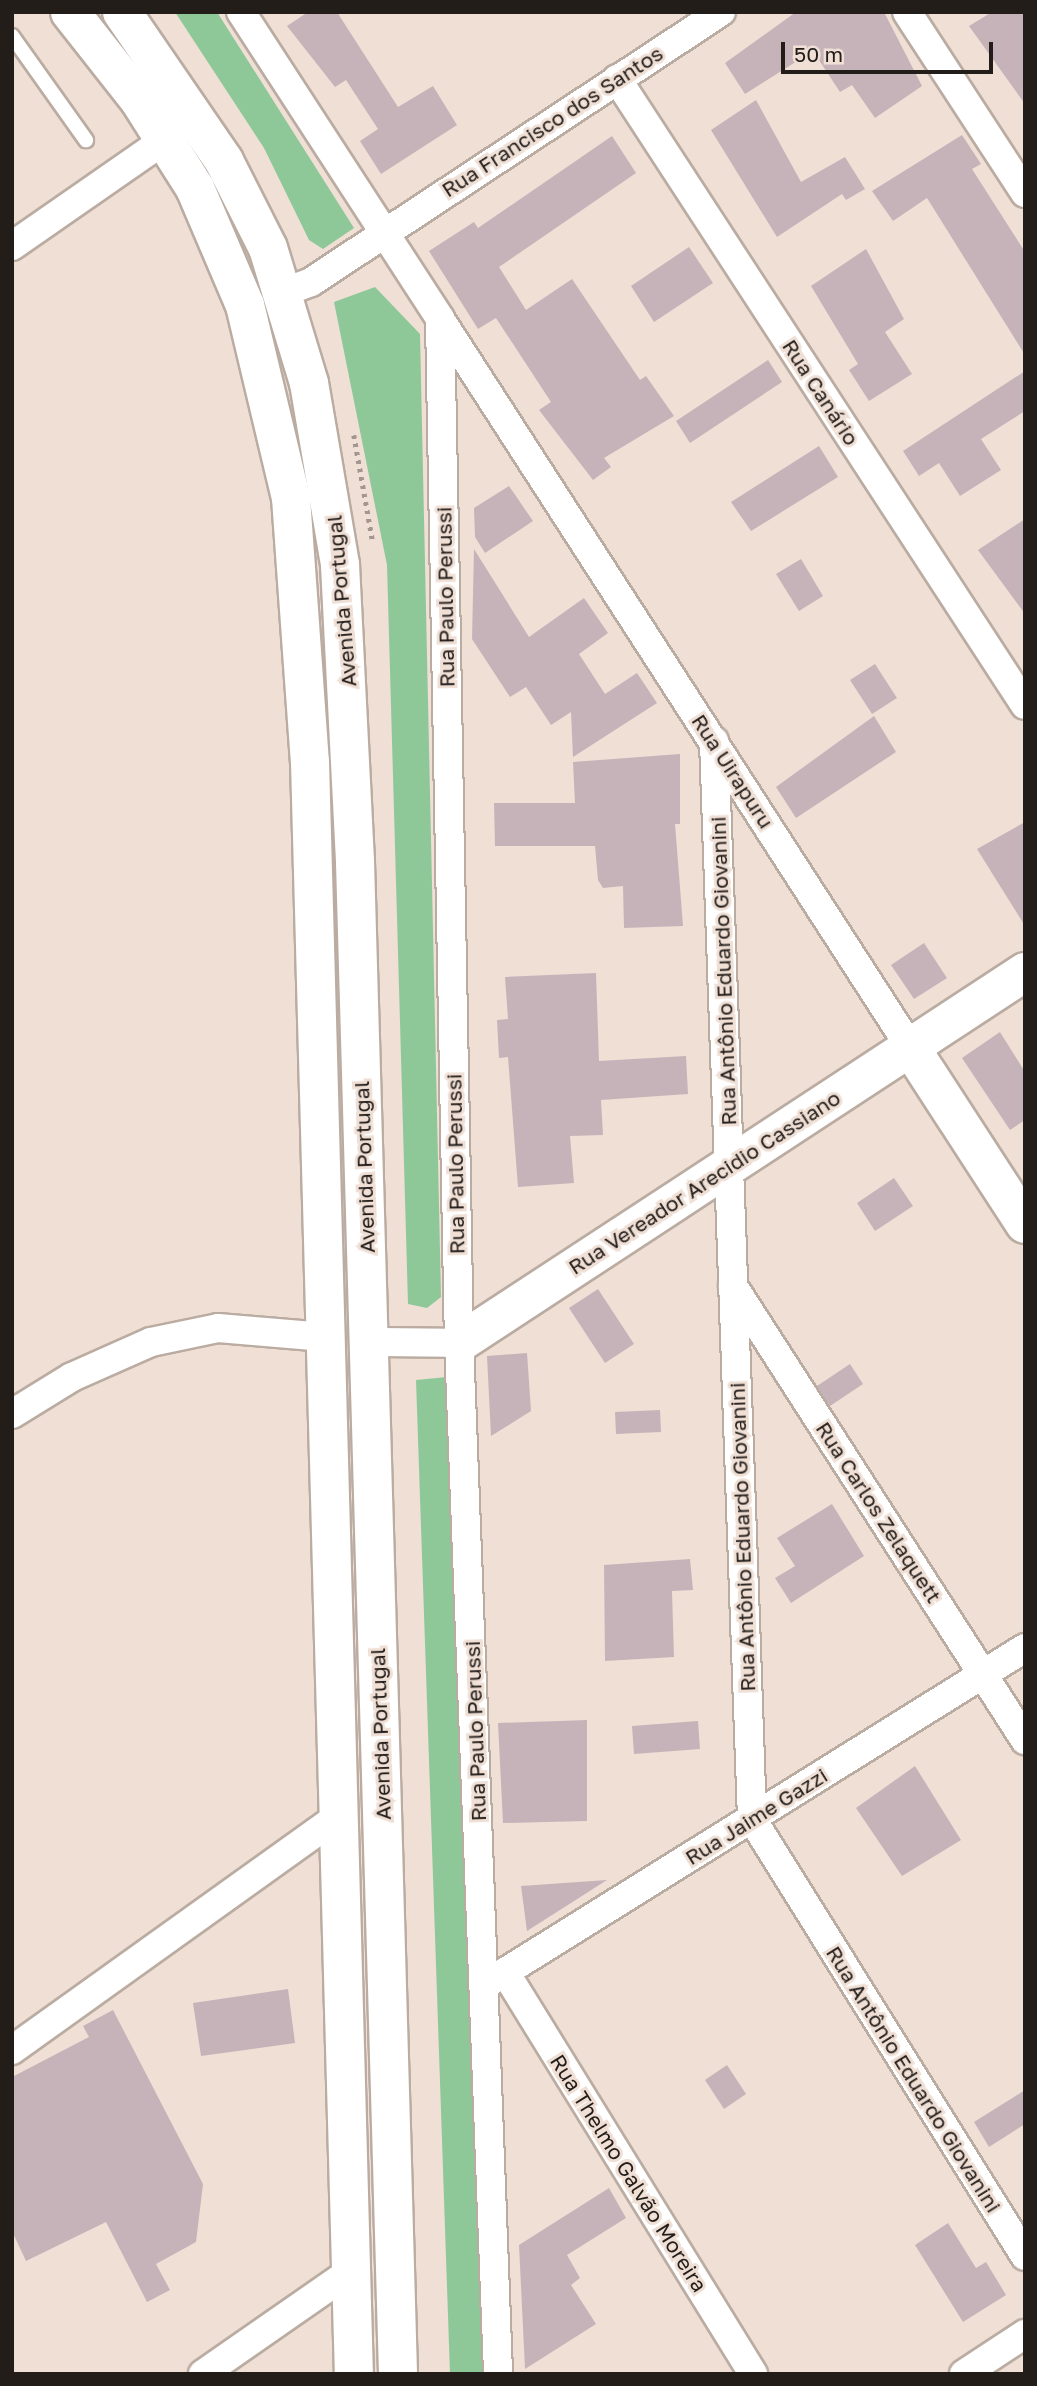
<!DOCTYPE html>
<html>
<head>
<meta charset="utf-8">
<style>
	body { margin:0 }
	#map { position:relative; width:1037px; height:2386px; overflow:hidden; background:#efdfd5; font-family:"Golos Text",sans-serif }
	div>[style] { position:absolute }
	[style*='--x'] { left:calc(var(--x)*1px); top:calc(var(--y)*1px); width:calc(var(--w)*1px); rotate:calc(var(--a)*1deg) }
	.green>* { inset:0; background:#8ec898 }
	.building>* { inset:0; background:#c6b3ba }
	.path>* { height:4.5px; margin-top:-2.25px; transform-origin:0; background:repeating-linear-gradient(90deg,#a3968f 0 3.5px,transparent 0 8.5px) }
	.roads { filter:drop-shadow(2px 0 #bbaca2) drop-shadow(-2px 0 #bbaca2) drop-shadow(0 2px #bbaca2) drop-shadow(0 -2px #bbaca2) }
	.lane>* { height:14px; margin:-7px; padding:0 7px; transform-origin:7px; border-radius:7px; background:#fff }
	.street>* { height:28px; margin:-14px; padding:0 14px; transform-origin:14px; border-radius:14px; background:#fff }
	.secondary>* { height:38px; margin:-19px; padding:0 19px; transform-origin:19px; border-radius:19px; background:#fff }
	span { translate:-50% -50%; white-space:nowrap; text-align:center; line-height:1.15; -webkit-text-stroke:6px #efdfd5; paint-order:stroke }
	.street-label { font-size:21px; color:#231d1a }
	.frame { position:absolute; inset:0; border:14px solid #231d1a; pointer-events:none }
	.scale { position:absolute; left:781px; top:42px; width:212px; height:32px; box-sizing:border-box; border:4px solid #231d1a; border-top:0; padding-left:9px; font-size:21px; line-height:24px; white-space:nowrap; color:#231d1a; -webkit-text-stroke:5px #efdfd5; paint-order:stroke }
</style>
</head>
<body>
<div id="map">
	<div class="green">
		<div style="clip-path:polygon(175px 12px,217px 12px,354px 228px,323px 249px,309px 240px,264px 148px)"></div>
		<div style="clip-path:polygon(375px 287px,420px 334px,441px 1297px,427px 1308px,408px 1304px,387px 565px,334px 302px)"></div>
		<div style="clip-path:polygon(447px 1377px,483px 2374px,450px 2374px,416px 1380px)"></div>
	</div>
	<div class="building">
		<div style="clip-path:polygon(308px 12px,337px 12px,398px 107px,433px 86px,457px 125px,381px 174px,360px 141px,378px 129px,346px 80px,335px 87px,287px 26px)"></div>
		<div style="clip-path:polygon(796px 12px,884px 12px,922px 86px,875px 118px,852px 85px,840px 92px,813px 51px,745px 94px,725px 63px)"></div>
		<div style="clip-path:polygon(992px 12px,1025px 12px,1025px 104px,969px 26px)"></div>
		<div style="clip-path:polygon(756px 100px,801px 182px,845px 157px,865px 189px,846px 200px,842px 194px,777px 237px,711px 130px)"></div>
		<div style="clip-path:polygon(962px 135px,981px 164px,972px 169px,1025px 252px,1025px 355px,927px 198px,893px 221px,872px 191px)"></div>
		<div style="clip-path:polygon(612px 136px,636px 173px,499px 267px,526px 310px,572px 279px,640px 380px,646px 376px,674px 416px,604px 458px,611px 467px,593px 480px,539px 410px,551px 402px,496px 318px,478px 329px,429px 251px,474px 222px,478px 228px)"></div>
		<div style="clip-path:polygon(689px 247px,713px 283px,654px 322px,631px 286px)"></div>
		<div style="clip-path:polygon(866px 249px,904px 319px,885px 332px,912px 374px,869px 401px,849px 370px,858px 364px,811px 286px)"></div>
		<div style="clip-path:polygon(768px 360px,782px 382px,690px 443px,676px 421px)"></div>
		<div style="clip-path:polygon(1025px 371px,1025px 411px,981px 439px,1001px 470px,960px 496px,939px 463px,919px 476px,903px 451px)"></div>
		<div style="clip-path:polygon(819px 446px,838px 477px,751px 531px,731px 502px)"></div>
		<div style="clip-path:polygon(509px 486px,533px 521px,485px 553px,475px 537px,474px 508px)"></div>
		<div style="clip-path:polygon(1025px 519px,1025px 614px,978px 550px)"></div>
		<div style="clip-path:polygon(474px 549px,529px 637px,584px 598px,608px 633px,579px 654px,605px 694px,637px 673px,657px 703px,573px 757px,571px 712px,551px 725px,526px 687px,510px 697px,472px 639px)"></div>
		<div style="clip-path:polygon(801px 559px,823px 596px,799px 611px,776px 574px)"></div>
		<div style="clip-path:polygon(875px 664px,897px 698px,872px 714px,850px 680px)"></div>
		<div style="clip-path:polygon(874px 716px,896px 752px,796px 818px,776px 787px)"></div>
		<div style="clip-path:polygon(680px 754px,680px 824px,675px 824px,683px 926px,624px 928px,623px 886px,603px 888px,598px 880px,595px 846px,495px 846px,494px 803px,575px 803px,573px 762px)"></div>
		<div style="clip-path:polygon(1025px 822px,1025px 926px,977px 849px)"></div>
		<div style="clip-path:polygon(924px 943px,947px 978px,914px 999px,891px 965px)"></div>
		<div style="clip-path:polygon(596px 973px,599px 1061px,686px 1056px,688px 1094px,601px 1100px,603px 1135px,570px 1136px,574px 1183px,518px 1187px,508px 1057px,499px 1058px,497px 1020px,508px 1019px,505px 977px)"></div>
		<div style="clip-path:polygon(1000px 1032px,1025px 1072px,1025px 1120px,1010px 1130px,962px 1058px)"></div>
		<div style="clip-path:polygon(894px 1178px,913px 1206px,875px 1231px,857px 1203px)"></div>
		<div style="clip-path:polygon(598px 1289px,634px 1344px,605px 1363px,569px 1308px)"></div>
		<div style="clip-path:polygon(527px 1353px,531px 1411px,491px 1436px,487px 1356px)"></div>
		<div style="clip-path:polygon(850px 1364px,863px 1384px,830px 1406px,817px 1386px)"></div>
		<div style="clip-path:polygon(660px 1410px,661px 1432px,616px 1434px,615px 1412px)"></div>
		<div style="clip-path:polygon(832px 1504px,864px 1556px,791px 1603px,775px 1578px,795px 1566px,777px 1538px)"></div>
		<div style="clip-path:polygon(690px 1559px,693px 1590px,672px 1591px,674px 1657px,605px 1661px,604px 1565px)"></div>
		<div style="clip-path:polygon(587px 1720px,587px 1821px,503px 1823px,498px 1723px)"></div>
		<div style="clip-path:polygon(698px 1721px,700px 1749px,634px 1754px,632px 1726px)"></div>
		<div style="clip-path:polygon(915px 1766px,961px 1840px,902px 1876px,856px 1808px)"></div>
		<div style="clip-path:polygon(607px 1880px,527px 1931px,521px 1886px)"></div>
		<div style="clip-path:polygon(288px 1989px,295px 2043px,201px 2056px,193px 2003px)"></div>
		<div style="clip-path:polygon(113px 2010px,203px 2184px,196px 2242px,156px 2264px,170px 2290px,147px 2302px,106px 2222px,26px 2261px,12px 2231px,12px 2077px,89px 2037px,83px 2026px)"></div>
		<div style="clip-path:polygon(727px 2065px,746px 2094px,724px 2109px,705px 2080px)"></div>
		<div style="clip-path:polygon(1025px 2090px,1025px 2124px,989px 2147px,974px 2122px)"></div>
		<div style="clip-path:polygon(609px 2188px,626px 2218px,567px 2255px,580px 2278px,571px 2285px,596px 2324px,525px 2369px,519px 2245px)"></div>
		<div style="clip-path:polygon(948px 2223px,976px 2268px,986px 2262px,1006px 2295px,963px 2322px,915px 2245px)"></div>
	</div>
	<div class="path">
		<div style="--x:354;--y:435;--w:110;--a:80"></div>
	</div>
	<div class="roads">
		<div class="lane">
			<div style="--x:12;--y:36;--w:128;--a:54.6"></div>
		</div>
		<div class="street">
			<div style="--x:241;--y:12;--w:366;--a:57"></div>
			<div style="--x:440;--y:319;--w:1024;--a:88.94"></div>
			<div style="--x:459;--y:1343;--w:1032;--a:87.83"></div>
			<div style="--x:907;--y:12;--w:216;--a:56.9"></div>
			<div style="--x:617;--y:79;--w:747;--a:56.91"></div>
			<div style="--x:12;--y:246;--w:188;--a:-34.8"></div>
			<div style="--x:285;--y:292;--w:28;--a:-21"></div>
			<div style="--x:311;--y:282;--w:491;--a:-33.4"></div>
			<div style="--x:440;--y:319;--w:867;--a:57.15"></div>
			<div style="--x:714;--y:741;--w:1079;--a:87.98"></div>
			<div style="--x:752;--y:1819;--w:515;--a:58.01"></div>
			<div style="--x:733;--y:1286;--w:540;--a:57.25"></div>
			<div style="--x:369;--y:1342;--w:90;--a:0.6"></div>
			<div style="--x:12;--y:1414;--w:70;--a:-31.7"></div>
			<div style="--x:72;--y:1377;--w:86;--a:-23.9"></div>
			<div style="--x:151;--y:1342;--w:68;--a:-11.8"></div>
			<div style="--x:218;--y:1328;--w:107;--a:4.8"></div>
			<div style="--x:505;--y:1972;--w:472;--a:58.3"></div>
			<div style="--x:486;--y:1984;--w:635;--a:-31.94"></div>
			<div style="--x:12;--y:2050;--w:401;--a:-35.6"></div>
			<div style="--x:203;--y:2374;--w:180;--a:-34.8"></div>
			<div style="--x:964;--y:2374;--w:73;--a:-33.3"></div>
		</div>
		<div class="secondary">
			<div style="--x:70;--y:12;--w:113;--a:51.8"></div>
			<div style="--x:140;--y:101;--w:103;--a:57.7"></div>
			<div style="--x:195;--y:188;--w:127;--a:66.9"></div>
			<div style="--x:245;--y:305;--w:198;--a:76.6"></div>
			<div style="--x:291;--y:498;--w:265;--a:85.9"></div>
			<div style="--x:310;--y:762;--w:1613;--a:88.44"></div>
			<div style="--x:122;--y:12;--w:181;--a:55.6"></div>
			<div style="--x:224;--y:161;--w:97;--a:63.2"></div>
			<div style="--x:268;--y:248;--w:141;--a:73.1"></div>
			<div style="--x:309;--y:383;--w:185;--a:80.3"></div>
			<div style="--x:340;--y:565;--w:297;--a:87.1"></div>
			<div style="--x:355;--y:862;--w:1513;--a:88.37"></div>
			<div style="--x:910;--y:1047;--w:211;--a:57"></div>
			<div style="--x:459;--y:1343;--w:677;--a:-33.24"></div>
		</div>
	</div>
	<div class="street-label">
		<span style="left:552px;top:121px;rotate:-33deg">Rua Francisco dos Santos</span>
		<span style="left:821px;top:392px;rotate:57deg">Rua Canário</span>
		<span style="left:445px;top:597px;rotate:-91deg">Rua Paulo Perussi</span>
		<span style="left:341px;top:601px;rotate:-95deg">Avenida Portugal</span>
		<span style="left:733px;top:771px;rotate:57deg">Rua Uirapuru</span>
		<span style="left:723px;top:971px;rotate:-92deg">Rua Antônio Eduardo Giovanini</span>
		<span style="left:455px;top:1164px;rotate:-91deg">Rua Paulo Perussi</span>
		<span style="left:364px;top:1167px;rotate:-92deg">Avenida Portugal</span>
		<span style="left:704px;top:1182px;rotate:-33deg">Rua Vereador Arecidio Cassiano</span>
		<span style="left:879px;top:1512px;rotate:57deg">Rua Carlos Zelaquett</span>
		<span style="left:742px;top:1537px;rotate:-92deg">Rua Antônio Eduardo Giovanini</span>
		<span style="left:475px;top:1731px;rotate:-92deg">Rua Paulo Perussi</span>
		<span style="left:380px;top:1734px;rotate:-92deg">Avenida Portugal</span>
		<span style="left:756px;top:1816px;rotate:-32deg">Rua Jaime Gazzi</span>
		<span style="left:914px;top:2079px;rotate:58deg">Rua Antônio Eduardo Giovanini</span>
		<span style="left:629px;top:2173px;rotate:58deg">Rua Thelmo Galvão Moreira</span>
	</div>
	<div class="frame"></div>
	<div class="scale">50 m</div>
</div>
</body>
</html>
